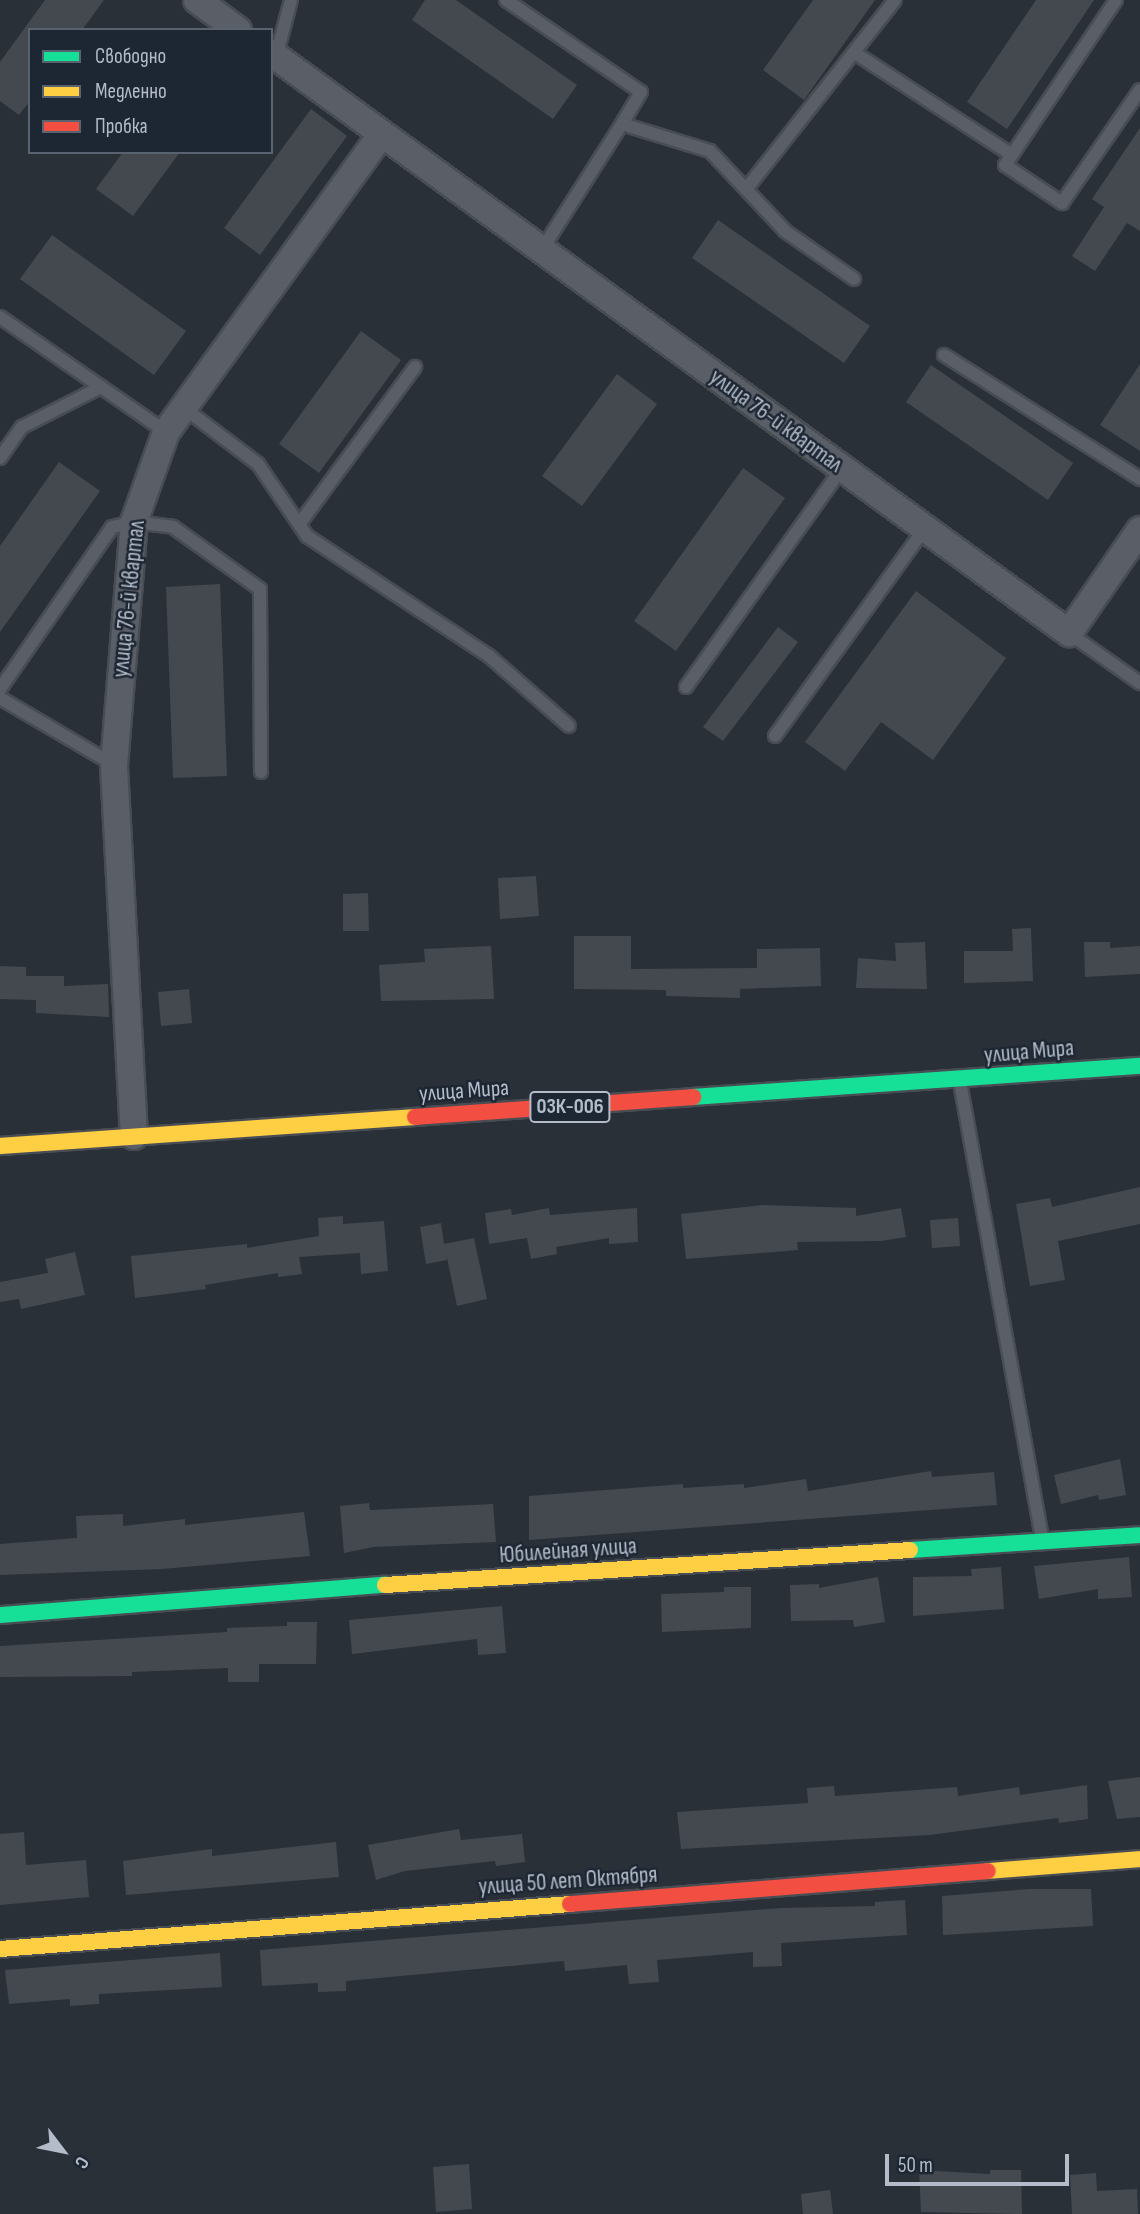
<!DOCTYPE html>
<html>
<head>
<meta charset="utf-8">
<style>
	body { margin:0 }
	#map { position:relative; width:1140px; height:2214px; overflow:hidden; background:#2a3038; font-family:"Sofia Sans Condensed",sans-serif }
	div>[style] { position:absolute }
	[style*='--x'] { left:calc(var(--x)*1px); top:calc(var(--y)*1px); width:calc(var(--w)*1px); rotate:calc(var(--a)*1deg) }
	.building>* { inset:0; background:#444950 }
	.roads { filter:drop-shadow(2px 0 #484c53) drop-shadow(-2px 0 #484c53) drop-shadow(0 2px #484c53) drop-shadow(0 -2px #484c53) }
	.lane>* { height:12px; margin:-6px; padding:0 6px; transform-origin:6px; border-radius:6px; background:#5a5e66 }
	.street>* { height:26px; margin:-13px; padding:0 13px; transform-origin:13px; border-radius:13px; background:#5a5e66 }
	.fast>* { height:16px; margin:-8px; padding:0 8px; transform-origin:8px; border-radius:8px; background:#16e098 }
	.slow>* { height:16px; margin:-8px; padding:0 8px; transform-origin:8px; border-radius:8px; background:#ffcf43 }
	.jam>* { height:16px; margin:-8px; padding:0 8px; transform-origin:8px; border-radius:8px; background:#f24e42 }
	span { translate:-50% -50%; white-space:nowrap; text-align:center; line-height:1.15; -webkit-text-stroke:5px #1d2633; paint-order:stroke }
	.shield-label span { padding:2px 5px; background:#1d2633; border:2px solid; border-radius:5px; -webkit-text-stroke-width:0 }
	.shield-label { font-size:21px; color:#b4bcc9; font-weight:700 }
	.street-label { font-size:23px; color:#b4bcc9 }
	.legend { position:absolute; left:28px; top:28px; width:245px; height:126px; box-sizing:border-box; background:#1d2633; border:2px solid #59626f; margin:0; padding:9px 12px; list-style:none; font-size:21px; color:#b4bcc9 }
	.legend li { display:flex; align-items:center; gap:14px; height:35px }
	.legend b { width:35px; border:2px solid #59626f }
	.north { position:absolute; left:28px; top:2116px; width:70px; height:70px; -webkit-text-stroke:5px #1d2633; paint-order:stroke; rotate:122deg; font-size:19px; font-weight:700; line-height:28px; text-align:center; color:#b4bcc9 }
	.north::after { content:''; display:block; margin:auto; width:24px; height:32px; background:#b4bcc9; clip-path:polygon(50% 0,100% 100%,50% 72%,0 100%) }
	.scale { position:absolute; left:885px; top:2154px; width:184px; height:32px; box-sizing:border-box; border:4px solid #b4bcc9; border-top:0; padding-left:9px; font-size:21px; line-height:24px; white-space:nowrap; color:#b4bcc9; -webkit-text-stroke:5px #1d2633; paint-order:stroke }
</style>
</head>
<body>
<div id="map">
	<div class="building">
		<div style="clip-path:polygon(45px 0,104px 0,82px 30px,30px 30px,30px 101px,19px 115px,0 101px,0 62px)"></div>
		<div style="clip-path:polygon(425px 0,456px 0,577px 85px,553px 119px,412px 20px)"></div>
		<div style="clip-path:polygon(813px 0,875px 0,804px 100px,763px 70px)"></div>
		<div style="clip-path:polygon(1036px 0,1094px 0,1007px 129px,967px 102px)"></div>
		<div style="clip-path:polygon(311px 109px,347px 136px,260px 255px,224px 228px)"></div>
		<div style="clip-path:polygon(1140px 128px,1140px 231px,1127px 223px,1095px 271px,1072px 256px,1104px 207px,1092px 199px)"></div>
		<div style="clip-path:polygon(123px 152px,180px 152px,133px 216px,96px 189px)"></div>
		<div style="clip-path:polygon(718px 220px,870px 326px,844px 363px,692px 258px)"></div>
		<div style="clip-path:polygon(52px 235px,186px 331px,154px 375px,20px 279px)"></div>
		<div style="clip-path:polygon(361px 331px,401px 360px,319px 473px,279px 444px)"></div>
		<div style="clip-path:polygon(1140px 364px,1140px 451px,1100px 425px)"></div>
		<div style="clip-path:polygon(931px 365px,1073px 463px,1048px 500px,906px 402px)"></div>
		<div style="clip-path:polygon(617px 374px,657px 404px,582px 506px,542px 476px)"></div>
		<div style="clip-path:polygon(59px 462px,100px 491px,0 632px,0 546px)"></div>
		<div style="clip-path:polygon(743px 468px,785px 498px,676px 651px,634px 621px)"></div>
		<div style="clip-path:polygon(220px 584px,227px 776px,173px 778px,166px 587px)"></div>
		<div style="clip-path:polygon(916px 591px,1006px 658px,933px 760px,881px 722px,845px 771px,805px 742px)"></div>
		<div style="clip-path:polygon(778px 627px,798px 642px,723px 741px,703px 727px)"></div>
		<div style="clip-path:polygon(536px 876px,539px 916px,500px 919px,498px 878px)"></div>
		<div style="clip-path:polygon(368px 893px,369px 931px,343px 931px,343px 894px)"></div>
		<div style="clip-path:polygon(1031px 928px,1033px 981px,964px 983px,964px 951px,1013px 951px,1012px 929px)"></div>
		<div style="clip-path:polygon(574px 936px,631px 936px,631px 969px,757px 968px,757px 949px,820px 948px,821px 986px,740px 989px,740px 998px,666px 996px,666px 990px,574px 989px)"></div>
		<div style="clip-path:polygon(925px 942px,927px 989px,856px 988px,858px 958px,896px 961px,895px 943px)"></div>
		<div style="clip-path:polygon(1084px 942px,1110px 942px,1110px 948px,1140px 946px,1140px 974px,1085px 977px)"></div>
		<div style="clip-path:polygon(491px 946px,494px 999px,381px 1001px,379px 965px,425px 962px,424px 949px)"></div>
		<div style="clip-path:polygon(0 966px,26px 967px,26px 976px,64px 976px,64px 986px,108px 984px,109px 1017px,36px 1013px,36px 1000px,0 999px)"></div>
		<div style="clip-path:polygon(189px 989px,192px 1023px,161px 1026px,158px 992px)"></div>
		<div style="clip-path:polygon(1140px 1187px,1140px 1224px,1058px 1241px,1065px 1280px,1030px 1286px,1016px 1204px,1050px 1198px,1052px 1207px)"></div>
		<div style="clip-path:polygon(763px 1205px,856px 1208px,856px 1216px,901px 1208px,906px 1237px,881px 1241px,797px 1242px,798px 1250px,686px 1259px,681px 1214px)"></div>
		<div style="clip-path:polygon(549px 1208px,550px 1215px,637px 1208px,638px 1242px,609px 1244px,609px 1238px,556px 1247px,557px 1254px,531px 1259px,527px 1238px,489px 1244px,485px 1213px,511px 1209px,512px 1215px)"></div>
		<div style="clip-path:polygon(343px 1216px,343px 1224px,384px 1221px,388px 1271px,361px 1274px,360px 1253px,299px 1257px,302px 1274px,278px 1277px,278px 1273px,205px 1285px,206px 1289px,135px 1298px,131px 1256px,247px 1244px,247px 1248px,319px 1236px,318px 1218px)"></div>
		<div style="clip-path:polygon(958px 1218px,960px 1246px,932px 1248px,930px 1220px)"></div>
		<div style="clip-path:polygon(441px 1223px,444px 1244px,474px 1238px,487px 1299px,457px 1306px,446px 1253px,447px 1260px,426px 1264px,420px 1227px)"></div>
		<div style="clip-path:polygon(75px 1252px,85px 1295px,21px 1309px,19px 1299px,0 1302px,0 1282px,48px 1273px,45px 1259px)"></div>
		<div style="clip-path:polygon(1120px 1459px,1126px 1495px,1099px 1500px,1098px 1495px,1061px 1504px,1054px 1475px)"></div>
		<div style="clip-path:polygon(931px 1471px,932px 1477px,994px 1472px,997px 1505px,529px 1540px,529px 1496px,683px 1484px,683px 1488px,744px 1484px,744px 1488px,806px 1479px,808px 1491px)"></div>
		<div style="clip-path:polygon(369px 1503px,370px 1510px,493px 1504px,496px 1542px,373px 1547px,344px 1553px,340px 1506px)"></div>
		<div style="clip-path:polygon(304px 1512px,310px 1556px,162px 1569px,0 1575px,0 1544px,77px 1538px,76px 1516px,123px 1514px,123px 1526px,185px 1519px,185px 1525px)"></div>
		<div style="clip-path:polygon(1129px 1557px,1132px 1597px,1098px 1599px,1098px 1589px,1039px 1599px,1034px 1566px)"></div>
		<div style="clip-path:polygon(1001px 1567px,1004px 1609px,913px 1616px,913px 1577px,972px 1576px,971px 1569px)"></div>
		<div style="clip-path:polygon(878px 1577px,885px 1622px,854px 1627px,853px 1620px,791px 1621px,790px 1585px,819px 1584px,819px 1588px)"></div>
		<div style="clip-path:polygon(724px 1587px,751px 1587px,751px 1628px,662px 1632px,661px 1594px,724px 1592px)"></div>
		<div style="clip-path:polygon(502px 1606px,506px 1653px,478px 1655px,477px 1639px,352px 1654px,349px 1620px)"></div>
		<div style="clip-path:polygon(287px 1622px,317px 1622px,316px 1664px,259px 1664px,259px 1682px,228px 1682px,228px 1668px,132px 1672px,132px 1676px,0 1677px,0 1646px,227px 1632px,227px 1628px,287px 1626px)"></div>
		<div style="clip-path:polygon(1140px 1777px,1140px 1817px,1117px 1819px,1108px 1781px)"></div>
		<div style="clip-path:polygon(1087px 1785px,1088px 1819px,1059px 1823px,1058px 1818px,930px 1835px,681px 1849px,677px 1812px,808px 1803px,807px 1788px,834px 1786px,835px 1796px,957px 1787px,958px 1796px,1019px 1787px,1020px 1795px)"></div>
		<div style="clip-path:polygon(459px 1829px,461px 1840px,522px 1834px,525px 1862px,496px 1866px,495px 1861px,405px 1871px,376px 1880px,368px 1845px)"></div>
		<div style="clip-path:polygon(24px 1832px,26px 1865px,86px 1860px,89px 1897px,0 1905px,0 1834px)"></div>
		<div style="clip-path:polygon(336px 1842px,339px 1877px,126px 1895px,123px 1861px,212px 1849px,212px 1856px)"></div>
		<div style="clip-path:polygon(1030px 1889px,1091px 1889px,1093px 1926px,943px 1935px,942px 1896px)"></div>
		<div style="clip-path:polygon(905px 1900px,907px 1935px,781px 1943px,782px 1966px,753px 1967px,753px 1952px,657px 1960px,659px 1982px,629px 1984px,627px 1965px,565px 1971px,564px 1961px,346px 1981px,346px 1991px,318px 1992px,318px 1983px,262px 1986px,260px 1950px,781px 1908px,875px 1906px,875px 1902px)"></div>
		<div style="clip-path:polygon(220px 1953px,222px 1987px,99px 1994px,99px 2004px,70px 2006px,70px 1999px,9px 2004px,5px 1970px)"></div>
		<div style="clip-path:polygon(469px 2164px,472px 2209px,436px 2212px,433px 2167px)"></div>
		<div style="clip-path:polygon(919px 2170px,990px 2174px,990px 2170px,1021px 2170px,1022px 2214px,921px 2212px)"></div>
		<div style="clip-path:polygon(1096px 2173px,1097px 2191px,1137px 2189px,1138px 2214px,1072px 2214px,1070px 2175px)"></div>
		<div style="clip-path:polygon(830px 2190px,833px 2214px,803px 2214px,801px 2194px)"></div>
	</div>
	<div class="roads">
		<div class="lane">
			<div style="--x:506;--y:0;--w:163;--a:34.3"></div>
			<div style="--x:641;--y:92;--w:37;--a:121"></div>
			<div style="--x:1116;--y:0;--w:199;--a:123.9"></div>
			<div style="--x:1005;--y:165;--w:69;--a:33.7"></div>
			<div style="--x:1062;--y:203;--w:137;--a:-55.4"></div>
			<div style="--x:855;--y:53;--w:187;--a:33"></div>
			<div style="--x:276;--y:57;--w:59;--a:-75.3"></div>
			<div style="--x:747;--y:188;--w:239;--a:-51.8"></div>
			<div style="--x:541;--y:251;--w:151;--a:-57.5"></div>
			<div style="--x:622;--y:124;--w:92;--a:17.1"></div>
			<div style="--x:710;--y:151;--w:110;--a:46.8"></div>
			<div style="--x:785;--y:231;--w:84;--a:34.8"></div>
			<div style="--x:0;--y:317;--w:202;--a:34.7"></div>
			<div style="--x:944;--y:355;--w:232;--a:32.3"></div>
			<div style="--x:184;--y:408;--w:93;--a:37.1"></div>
			<div style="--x:258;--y:464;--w:87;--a:55.8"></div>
			<div style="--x:307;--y:536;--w:218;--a:33.4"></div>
			<div style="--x:489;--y:656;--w:106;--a:41.2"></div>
			<div style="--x:0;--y:458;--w:38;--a:-55"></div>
			<div style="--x:22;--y:427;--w:89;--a:-26.9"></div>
			<div style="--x:300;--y:523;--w:194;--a:-53.6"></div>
			<div style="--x:1069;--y:633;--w:87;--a:35.2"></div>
			<div style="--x:686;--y:687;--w:269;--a:-54.5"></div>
			<div style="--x:0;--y:689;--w:197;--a:-55.3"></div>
			<div style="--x:112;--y:527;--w:23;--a:-13"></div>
			<div style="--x:134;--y:522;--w:39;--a:7"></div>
			<div style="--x:173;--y:527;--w:107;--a:35.5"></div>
			<div style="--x:260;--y:589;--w:183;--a:89.7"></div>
			<div style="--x:0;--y:698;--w:132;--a:30.4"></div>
			<div style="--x:775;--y:736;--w:256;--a:-54.2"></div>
			<div style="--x:960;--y:1082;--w:464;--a:79.8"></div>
		</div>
		<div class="street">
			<div style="--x:197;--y:0;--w:51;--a:36.2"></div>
			<div style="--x:271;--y:53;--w:987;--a:36.01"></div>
			<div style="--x:1069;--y:633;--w:125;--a:-55.4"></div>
			<div style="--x:134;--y:1136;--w:372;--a:-93.1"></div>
			<div style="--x:114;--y:765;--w:244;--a:-85.3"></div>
			<div style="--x:134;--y:522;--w:96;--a:-70.4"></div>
			<div style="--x:166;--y:432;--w:367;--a:-54.1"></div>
		</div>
		<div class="fast">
			<div style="--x:693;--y:1097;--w:448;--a:-4"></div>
			<div style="--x:910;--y:1550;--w:230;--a:-3.7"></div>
			<div style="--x:0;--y:1615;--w:386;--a:-4.5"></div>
		</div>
		<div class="slow">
			<div style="--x:0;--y:1146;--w:416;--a:-4"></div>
			<div style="--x:385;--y:1585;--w:526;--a:-3.81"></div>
			<div style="--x:988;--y:1871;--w:152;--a:-4.5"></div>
			<div style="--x:0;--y:1949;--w:572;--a:-4.51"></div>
		</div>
		<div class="jam">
			<div style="--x:415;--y:1117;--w:279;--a:-4.1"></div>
			<div style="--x:570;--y:1904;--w:419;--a:-4.5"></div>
		</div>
	</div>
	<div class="shield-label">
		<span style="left:570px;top:1107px">03К-006</span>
	</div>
	<div class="street-label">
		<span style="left:776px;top:421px;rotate:36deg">улица 76-й квартал</span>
		<span style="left:129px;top:599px;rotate:-84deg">улица 76-й квартал</span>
		<span style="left:1029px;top:1052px;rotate:-5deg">улица Мира</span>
		<span style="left:464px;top:1091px;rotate:-4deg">улица Мира</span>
		<span style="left:568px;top:1551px;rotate:-4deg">Юбилейная улица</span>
		<span style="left:568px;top:1881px;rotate:-4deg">улица 50 лет Октября</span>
	</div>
	<ul class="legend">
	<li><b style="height:9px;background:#16e098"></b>Свободно</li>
	<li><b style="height:9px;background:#ffcf43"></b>Медленно</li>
	<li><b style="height:9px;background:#f24e42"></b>Пробка</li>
	</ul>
	<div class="north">С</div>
	<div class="scale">50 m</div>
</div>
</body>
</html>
